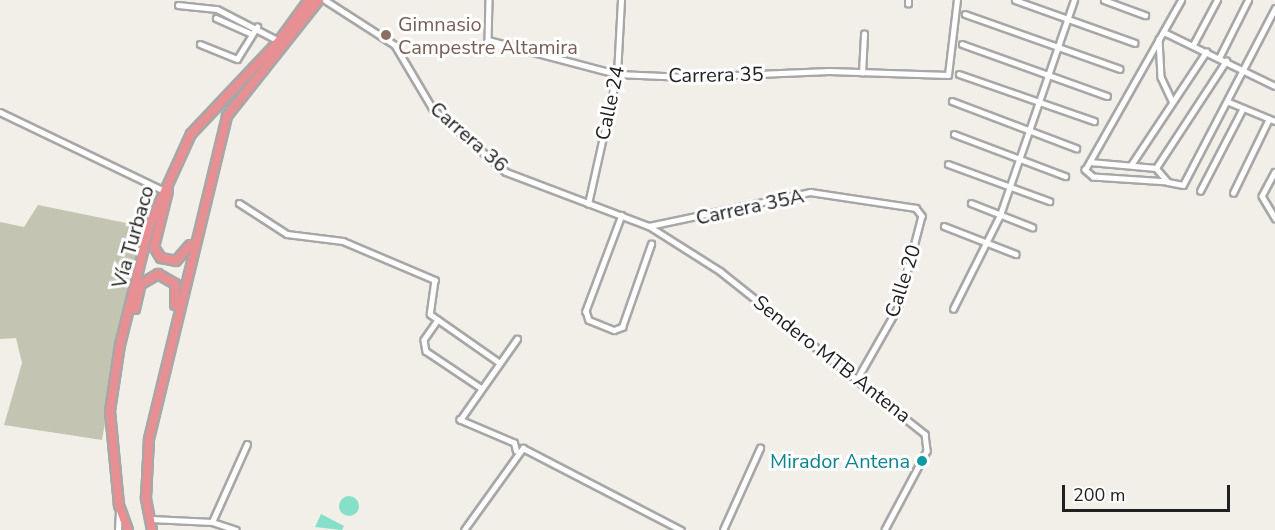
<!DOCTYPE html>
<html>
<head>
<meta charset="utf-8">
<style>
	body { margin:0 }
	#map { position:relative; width:1275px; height:530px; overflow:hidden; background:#f1efe7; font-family:"Nunito Sans",sans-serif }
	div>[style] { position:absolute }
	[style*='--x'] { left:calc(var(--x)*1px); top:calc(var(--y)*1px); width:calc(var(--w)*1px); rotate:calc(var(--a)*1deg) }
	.construction>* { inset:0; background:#c3c5b2 }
	.pitch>* { inset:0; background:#85dfc9 }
	.round { border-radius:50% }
	.roads { filter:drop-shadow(2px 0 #a7a7a7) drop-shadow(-2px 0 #a7a7a7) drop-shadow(0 2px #a7a7a7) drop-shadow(0 -2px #a7a7a7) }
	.street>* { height:4.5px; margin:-2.25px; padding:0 2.25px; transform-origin:2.25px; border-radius:2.25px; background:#fff }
	.highway>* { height:8px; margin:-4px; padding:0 4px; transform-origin:4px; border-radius:4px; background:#e78f93 }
	.dots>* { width:16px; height:16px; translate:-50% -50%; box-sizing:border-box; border:3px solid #fff; border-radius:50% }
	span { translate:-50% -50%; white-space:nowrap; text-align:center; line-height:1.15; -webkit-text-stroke:6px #fff; paint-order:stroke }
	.education-label { font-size:20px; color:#785e54 }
	.left { translate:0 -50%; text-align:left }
	.street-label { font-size:20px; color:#202020 }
	.culture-label { font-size:20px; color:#0d838f }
	.right { translate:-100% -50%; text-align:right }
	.scale { position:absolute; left:1062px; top:485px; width:168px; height:27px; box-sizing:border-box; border:3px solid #202020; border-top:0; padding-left:8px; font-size:18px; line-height:21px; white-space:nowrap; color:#202020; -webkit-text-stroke:4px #fff; paint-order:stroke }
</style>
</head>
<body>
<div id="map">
	<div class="construction">
		<div style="clip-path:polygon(38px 205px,141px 226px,102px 440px,4px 425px,22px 363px,16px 338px,0 339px,0 222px,24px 227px)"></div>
	</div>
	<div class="pitch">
		<div class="round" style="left:339px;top:496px;width:20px;height:20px"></div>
		<div style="clip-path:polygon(321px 514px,344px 526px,342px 530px,315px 527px)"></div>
	</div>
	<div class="roads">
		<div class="street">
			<div style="--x:325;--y:0;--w:83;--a:32.7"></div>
			<div style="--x:395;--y:45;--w:74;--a:59.3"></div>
			<div style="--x:433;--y:109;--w:96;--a:40.8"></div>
			<div style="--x:506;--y:172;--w:153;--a:20.7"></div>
			<div style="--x:649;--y:226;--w:84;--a:32.4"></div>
			<div style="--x:720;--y:271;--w:262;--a:38.5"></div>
			<div style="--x:925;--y:434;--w:17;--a:83"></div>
			<div style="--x:927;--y:451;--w:89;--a:118"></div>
			<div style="--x:489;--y:0;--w:40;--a:91.4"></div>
			<div style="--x:488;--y:40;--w:133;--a:14.8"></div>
			<div style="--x:617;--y:74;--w:69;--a:2.5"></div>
			<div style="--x:686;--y:77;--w:143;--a:-2.4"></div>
			<div style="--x:829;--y:71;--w:119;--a:1.9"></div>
			<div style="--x:948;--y:75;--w:76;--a:-83.2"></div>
			<div style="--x:1015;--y:0;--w:127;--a:19.7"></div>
			<div style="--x:1104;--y:0;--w:44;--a:20.1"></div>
			<div style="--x:908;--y:4;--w:4;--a:-90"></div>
			<div style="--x:178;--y:5;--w:39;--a:6"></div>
			<div style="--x:217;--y:9;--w:70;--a:27.3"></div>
			<div style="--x:965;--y:14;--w:164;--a:19.5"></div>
			<div style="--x:216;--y:18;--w:39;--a:24"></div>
			<div style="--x:1164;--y:32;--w:123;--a:25.9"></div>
			<div style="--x:1159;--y:39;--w:38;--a:87"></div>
			<div style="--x:1161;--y:77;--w:26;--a:65"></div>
			<div style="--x:200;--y:44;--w:40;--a:22"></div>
			<div style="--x:237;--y:59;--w:38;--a:-58"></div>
			<div style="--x:962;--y:44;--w:154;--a:19.7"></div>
			<div style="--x:1193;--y:45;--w:51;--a:-61.9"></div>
			<div style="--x:1219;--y:58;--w:65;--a:-63.4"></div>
			<div style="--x:862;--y:73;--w:39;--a:-87"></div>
			<div style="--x:959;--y:74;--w:143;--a:19.2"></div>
			<div style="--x:952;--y:101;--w:133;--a:20.8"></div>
			<div style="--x:1229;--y:102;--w:50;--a:22.4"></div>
			<div style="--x:0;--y:112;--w:181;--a:25.6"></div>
			<div style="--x:954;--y:134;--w:119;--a:20.7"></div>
			<div style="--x:1090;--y:162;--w:66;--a:5.2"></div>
			<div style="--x:1156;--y:168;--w:18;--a:49"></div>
			<div style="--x:1168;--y:182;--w:15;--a:11"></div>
			<div style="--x:1183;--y:185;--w:199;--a:-62.5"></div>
			<div style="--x:948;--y:164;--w:108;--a:20.1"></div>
			<div style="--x:1131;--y:165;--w:136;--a:-56.4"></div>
			<div style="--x:1156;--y:168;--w:128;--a:-56.8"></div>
			<div style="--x:1275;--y:172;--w:27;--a:118"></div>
			<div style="--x:1262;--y:196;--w:26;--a:59"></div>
			<div style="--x:1168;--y:182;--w:75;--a:-176.2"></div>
			<div style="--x:1093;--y:177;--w:11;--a:-139"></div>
			<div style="--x:1085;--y:170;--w:195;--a:-60.5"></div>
			<div style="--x:1200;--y:191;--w:93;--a:-62.6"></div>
			<div style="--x:1233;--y:193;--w:82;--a:-64.1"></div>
			<div style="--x:239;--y:203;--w:57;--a:32.9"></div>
			<div style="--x:287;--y:234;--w:56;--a:7.1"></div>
			<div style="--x:343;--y:241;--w:100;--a:23"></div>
			<div style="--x:435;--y:280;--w:34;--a:98"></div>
			<div style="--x:430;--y:314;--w:85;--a:35"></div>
			<div style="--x:971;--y:203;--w:66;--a:21.5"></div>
			<div style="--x:588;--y:204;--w:133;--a:-77.4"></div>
			<div style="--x:617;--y:74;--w:74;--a:-86.9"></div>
			<div style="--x:622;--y:215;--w:103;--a:110.6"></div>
			<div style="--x:586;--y:311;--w:9;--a:72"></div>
			<div style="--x:589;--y:320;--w:27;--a:22"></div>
			<div style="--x:614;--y:330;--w:9;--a:-21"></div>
			<div style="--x:622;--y:327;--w:88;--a:-70.7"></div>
			<div style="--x:649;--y:226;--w:165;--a:-11.9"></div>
			<div style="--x:810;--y:192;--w:107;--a:8.6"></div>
			<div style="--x:916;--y:208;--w:10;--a:53"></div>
			<div style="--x:922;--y:216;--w:95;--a:104.6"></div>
			<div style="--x:898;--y:308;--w:83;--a:119.7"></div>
			<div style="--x:944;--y:226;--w:77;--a:21.3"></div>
			<div style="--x:953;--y:309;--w:105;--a:-63.4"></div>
			<div style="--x:1000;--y:215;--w:227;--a:-71"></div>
			<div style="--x:438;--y:320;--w:24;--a:125"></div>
			<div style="--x:424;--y:340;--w:11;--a:80"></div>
			<div style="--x:426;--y:351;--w:66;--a:33.9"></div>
			<div style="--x:516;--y:451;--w:8;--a:-104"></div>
			<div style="--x:514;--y:443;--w:59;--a:-156.9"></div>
			<div style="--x:460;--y:420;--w:99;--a:-54.9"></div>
			<div style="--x:151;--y:519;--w:61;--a:2.8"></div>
			<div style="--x:212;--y:522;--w:25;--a:18"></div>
			<div style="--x:212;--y:522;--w:85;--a:-65.8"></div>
			<div style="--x:118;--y:530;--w:22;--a:-87"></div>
			<div style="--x:464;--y:530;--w:101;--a:-54.3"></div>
			<div style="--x:523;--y:448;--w:178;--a:27.4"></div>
			<div style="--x:723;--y:530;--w:90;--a:-65.7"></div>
		</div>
		<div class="highway">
			<div style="--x:168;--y:191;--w:58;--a:104"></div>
			<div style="--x:154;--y:247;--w:13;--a:58"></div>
			<div style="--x:161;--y:258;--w:15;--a:11"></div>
			<div style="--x:176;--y:261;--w:21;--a:-49"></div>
			<div style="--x:135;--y:309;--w:26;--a:-77"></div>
			<div style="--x:141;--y:284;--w:20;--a:-30"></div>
			<div style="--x:158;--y:274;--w:20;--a:30"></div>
			<div style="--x:175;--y:284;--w:21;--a:90"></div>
			<div style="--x:128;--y:530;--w:27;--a:-110"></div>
			<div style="--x:119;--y:505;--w:94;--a:-95.5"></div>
			<div style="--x:110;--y:411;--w:67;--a:-81.4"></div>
			<div style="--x:120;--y:345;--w:125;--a:-76.1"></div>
			<div style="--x:150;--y:224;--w:99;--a:-65.5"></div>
			<div style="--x:191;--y:134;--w:128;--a:-46.6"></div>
			<div style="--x:279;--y:41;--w:51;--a:-53.8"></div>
			<div style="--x:152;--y:530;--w:33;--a:-101"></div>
			<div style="--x:146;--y:498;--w:59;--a:-87.1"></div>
			<div style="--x:149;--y:439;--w:332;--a:-76.4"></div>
			<div style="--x:227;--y:116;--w:148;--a:-51.6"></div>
		</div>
	</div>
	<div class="dots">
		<div style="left:386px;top:35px;background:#8d6e63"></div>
		<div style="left:922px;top:461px;background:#0f9aa8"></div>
	</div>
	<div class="education-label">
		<span class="left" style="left:398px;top:36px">Gimnasio<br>Campestre Altamira</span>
	</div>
	<div class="street-label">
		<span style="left:716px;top:75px;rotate:-1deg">Carrera 35</span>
		<span style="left:610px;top:103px;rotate:-78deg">Calle 24</span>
		<span style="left:469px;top:137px;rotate:41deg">Carrera 36</span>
		<span style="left:750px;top:207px;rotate:-12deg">Carrera 35A</span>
		<span style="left:133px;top:237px;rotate:-74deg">Vía Turbaco</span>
		<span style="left:903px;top:281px;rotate:-72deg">Calle 20</span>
		<span style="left:832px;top:359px;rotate:38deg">Sendero MTB Antena</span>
	</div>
	<div class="culture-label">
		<span class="right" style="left:910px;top:461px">Mirador Antena</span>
	</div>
	<div class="scale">200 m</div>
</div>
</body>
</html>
